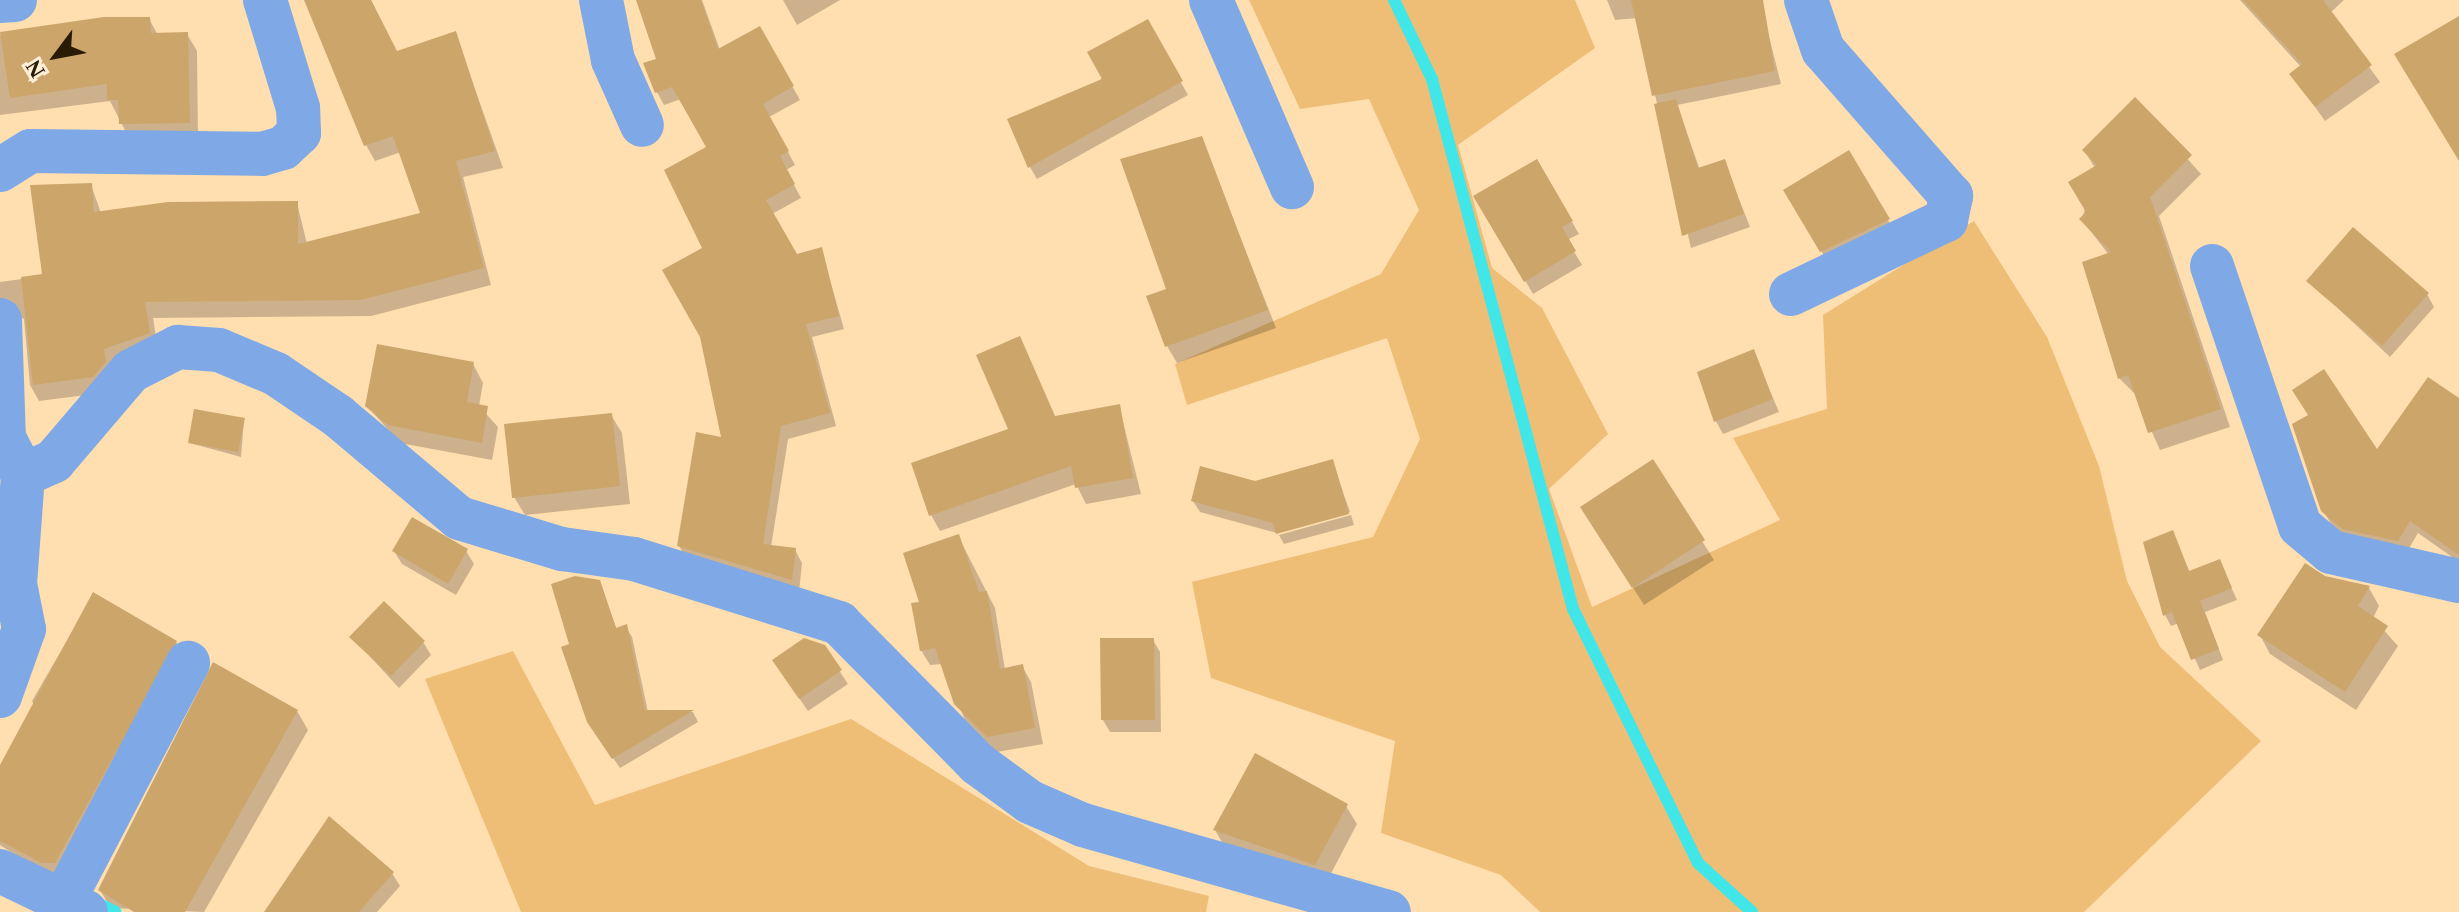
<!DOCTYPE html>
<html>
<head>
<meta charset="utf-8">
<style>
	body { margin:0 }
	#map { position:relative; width:2459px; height:912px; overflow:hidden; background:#ffdeaf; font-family:Georgia,serif }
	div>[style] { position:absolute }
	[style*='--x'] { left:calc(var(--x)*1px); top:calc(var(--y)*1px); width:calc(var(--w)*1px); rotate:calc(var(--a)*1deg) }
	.green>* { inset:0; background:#efbe76 }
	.shadow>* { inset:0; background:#0003 }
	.stream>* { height:12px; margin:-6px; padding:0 6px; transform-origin:6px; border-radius:6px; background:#41e6e8 }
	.building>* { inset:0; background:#cca56b }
	.minor>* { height:44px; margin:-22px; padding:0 22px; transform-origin:22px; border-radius:22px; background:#7ea9e6 }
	span { translate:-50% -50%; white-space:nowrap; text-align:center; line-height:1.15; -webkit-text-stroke:6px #feeed7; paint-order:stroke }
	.north { position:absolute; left:16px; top:16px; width:80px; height:80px; -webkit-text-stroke:6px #feeed7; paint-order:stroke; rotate:238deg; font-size:22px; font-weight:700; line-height:32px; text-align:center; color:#2a1b04 }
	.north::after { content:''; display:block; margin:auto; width:28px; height:36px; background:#2a1b04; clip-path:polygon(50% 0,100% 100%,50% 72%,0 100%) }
</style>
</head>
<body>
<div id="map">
	<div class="green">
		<div style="clip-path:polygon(1249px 0,1575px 0,1595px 48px,1458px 145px,1492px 268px,1542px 308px,1608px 434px,1549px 489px,1592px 607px,1780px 520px,1733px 438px,1827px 409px,1823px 315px,1974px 221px,2047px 337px,2099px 466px,2127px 581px,2160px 647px,2261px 741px,2084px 912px,1540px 912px,1501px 875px,1381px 833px,1395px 741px,1211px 678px,1192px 582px,1373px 537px,1420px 439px,1387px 338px,1187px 405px,1175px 364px,1381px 274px,1419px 210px,1369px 99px,1300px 109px)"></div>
		<div style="clip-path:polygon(513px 651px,595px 805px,851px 719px,1089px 866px,1209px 896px,1206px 912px,521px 912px,425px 679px)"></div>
	</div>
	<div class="shadow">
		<div style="clip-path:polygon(306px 0,371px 0,397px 53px,455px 33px,503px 168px,463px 177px,491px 285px,371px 316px,153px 318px,158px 350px,94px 394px,39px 401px,30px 385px,24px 319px,10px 311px,0 317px,0 282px,44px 276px,91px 185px,101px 213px,297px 203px,307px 244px,423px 214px,401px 152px,375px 161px,366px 145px)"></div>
		<div style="clip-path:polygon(638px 0,702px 0,720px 50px,759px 28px,800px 100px,769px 117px,795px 165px,786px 170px,801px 198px,772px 214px,796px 257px,821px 249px,844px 329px,812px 337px,836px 426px,788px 439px,771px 547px,795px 550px,802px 563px,799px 592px,687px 559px,679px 546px,724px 439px,704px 248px,709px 148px,681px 99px,664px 105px,657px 92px,659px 60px)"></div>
		<div style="clip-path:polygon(783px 0,840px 0,797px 25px)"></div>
		<div style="clip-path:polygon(1607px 0,1731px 0,1765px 21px,1781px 84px,1677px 105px,1700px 170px,1724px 161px,1750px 227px,1691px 248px,1637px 18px,1615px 20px)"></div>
		<div style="clip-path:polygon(2240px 0,2344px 0,2330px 13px,2380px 82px,2325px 121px,2292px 74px,2301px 67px)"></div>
		<div style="clip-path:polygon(149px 19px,158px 35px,187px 34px,197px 51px,198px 139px,130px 140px,110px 101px,0 115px,0 35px)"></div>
		<div style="clip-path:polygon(1147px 22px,1188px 95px,1037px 179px,1030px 167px)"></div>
		<div style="clip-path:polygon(2135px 100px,2201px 174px,2159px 216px,2230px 427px,2160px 450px,2135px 394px,2119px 378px,2109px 255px,2082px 220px,2095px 168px,2084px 150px)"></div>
		<div style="clip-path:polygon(1201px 138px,1276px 328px,1177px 363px,1167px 346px,1168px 291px)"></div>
		<div style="clip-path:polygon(1849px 153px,1895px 232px,1829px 264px,1785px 190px)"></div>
		<div style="clip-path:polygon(1536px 161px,1579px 234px,1567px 240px,1582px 265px,1533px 294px,1476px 197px)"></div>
		<div style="clip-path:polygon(2309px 281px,2427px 294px,2434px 307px,2390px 357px)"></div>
		<div style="clip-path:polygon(1753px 352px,1779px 412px,1723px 434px,1716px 421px)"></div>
		<div style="clip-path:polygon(473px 364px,483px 383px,479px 406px,498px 427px,492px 460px,400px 443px,367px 406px)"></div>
		<div style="clip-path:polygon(2459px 401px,2459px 562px,2418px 533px,2405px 555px,2352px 542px,2332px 525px,2323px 511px,2377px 453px)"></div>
		<div style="clip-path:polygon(1119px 406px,1141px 494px,1086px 504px,1076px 484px,940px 531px,931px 515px,1056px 418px)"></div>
		<div style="clip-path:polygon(611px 415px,622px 433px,630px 504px,525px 515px,514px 497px)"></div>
		<div style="clip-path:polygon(244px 420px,241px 457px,190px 443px)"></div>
		<div style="clip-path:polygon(1332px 461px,1350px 512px,1277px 533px,1200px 512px,1193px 501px)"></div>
		<div style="clip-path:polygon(1652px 462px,1714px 560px,1644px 605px,1593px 525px)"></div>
		<div style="clip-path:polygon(1351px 515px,1354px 525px,1284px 544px,1279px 535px)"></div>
		<div style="clip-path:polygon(2172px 533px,2190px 573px,2219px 561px,2237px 600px,2205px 612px,2223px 660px,2200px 670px,2179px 623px,2171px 626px,2165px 615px)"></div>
		<div style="clip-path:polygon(958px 536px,995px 608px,1005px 670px,1022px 666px,1031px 682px,1043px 744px,997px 752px,965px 720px,942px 664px,930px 665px,921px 650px,922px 604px)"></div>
		<div style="clip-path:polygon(394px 551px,466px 551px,474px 564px,456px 595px,402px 564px)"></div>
		<div style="clip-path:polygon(2324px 578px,2369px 588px,2379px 606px,2373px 618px,2398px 646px,2356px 710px,2270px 654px,2260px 635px)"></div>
		<div style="clip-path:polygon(599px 581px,617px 630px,626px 627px,632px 637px,648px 712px,693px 712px,698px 722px,620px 768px,595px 732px,571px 645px)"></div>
		<div style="clip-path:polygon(94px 594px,176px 642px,185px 658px,53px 879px,0 845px,0 782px,37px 710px,32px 701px)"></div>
		<div style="clip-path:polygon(352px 637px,423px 642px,431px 655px,399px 688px)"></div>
		<div style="clip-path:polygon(1153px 640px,1160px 652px,1161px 732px,1110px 732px,1103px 720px)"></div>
		<div style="clip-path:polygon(823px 646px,848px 684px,808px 711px,782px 673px)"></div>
		<div style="clip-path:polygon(297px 711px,308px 730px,204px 912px,111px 908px,100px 890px)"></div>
		<div style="clip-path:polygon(1346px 806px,1357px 824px,1326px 883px,1226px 849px,1215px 830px)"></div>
		<div style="clip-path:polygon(392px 873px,400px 886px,377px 912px,266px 912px)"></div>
	</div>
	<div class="stream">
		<div style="--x:1394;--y:0;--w:88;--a:64.3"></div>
		<div style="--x:1432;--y:79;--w:548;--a:75.1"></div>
		<div style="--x:1573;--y:609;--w:283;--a:63.8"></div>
		<div style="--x:1698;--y:863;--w:73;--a:42.2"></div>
		<div style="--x:93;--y:901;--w:25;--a:26"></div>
	</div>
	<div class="building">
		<div style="clip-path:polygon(304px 0,371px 0,397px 51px,456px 31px,495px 151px,456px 161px,484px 268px,361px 300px,145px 302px,150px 333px,104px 349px,106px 362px,93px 377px,33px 385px,21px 277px,42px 274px,30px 185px,92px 183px,94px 212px,168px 202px,298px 201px,298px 244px,420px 213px,393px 136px,364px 146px)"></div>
		<div style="clip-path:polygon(636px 0,701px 0,718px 49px,760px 26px,794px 86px,763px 104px,789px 151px,780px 156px,795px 184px,766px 200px,797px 254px,822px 247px,839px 316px,806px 324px,830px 413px,781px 426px,763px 544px,796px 548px,792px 580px,677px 546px,696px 432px,721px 437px,700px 337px,662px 270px,702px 248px,664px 170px,706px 147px,672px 87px,655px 93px,643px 63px,656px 59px)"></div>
		<div style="clip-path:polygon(1631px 0,1763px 0,1775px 71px,1652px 96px)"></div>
		<div style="clip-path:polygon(2243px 0,2323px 0,2372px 65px,2315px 107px,2289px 74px,2302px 64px)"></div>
		<div style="clip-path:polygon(2459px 16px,2459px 161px,2394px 54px)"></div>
		<div style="clip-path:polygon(104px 17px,150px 17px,151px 33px,188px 32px,190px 123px,119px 124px,118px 100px,107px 100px,107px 84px,10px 98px,0 32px)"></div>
		<div style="clip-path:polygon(1148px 19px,1183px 81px,1028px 168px,1007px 119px,1102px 79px,1087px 52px)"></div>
		<div style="clip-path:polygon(2135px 97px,2192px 155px,2150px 197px,2221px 409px,2148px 433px,2128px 375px,2118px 379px,2082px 262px,2111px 252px,2079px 219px,2086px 212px,2068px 182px,2097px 165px,2082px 150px)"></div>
		<div style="clip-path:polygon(1676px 99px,1698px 168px,1725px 159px,1744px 214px,1682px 236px,1654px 104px)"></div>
		<div style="clip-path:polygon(1202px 136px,1268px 310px,1165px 347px,1146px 296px,1166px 289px,1120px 159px)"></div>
		<div style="clip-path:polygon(1849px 150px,1890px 219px,1820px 252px,1783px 190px)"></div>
		<div style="clip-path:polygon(1537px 159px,1573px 221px,1562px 227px,1576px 251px,1524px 282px,1473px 196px)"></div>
		<div style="clip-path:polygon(2353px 227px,2429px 293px,2382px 346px,2306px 281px)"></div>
		<div style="clip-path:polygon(1020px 336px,1055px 416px,1120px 404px,1133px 478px,1075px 488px,1071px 466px,929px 516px,911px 463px,1008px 429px,976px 355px)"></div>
		<div style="clip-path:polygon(377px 344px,474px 362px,467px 402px,488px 406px,482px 443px,388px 425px,365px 406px)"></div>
		<div style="clip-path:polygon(1754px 349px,1773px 399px,1714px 422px,1697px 372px)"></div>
		<div style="clip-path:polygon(2324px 369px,2377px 449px,2428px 377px,2459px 398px,2459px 555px,2410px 521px,2398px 541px,2342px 529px,2321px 511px,2292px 424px,2308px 415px,2292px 390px)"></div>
		<div style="clip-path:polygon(194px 409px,245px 418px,238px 452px,188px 443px)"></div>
		<div style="clip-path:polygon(612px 413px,620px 486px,512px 498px,504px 424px)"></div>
		<div style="clip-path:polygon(1333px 459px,1349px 514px,1276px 534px,1273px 523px,1191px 501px,1200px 466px,1255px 481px)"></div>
		<div style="clip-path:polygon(1653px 459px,1705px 540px,1632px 588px,1580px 507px)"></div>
		<div style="clip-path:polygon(412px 517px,468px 549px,448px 584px,392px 551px)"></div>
		<div style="clip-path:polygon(2173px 530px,2189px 571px,2220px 559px,2232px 588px,2200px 601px,2219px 649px,2191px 660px,2172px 612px,2163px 616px,2143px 542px)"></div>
		<div style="clip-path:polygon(959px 534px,979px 592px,987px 591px,1000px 669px,1023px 664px,1035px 728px,987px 737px,954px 704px,935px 648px,920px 651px,911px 603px,919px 602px,903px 553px)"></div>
		<div style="clip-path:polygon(2305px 563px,2325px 576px,2370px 586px,2358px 606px,2388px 626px,2345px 692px,2257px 635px)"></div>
		<div style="clip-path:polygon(575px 576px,600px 580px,616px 628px,627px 624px,645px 710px,694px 710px,612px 759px,587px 722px,561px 647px,569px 644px,551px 584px)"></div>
		<div style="clip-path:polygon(93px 592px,177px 641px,55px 863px,42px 863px,0 841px,0 765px)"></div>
		<div style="clip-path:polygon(384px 601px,425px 641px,391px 676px,349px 637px)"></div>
		<div style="clip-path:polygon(804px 638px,825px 645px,842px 670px,799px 699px,772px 660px)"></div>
		<div style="clip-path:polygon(1100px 638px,1154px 638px,1155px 720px,1101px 720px)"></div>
		<div style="clip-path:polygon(213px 662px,298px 710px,185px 912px,134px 912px,98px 890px)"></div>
		<div style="clip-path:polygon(1255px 753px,1348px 804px,1315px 865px,1213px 830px)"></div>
		<div style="clip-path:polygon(329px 816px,394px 872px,359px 912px,264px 912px)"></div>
	</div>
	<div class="minor">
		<div style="--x:601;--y:0;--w:61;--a:78.7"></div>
		<div style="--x:613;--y:60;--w:71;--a:66"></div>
		<div style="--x:1211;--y:0;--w:204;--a:66.6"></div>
		<div style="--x:0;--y:1;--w:15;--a:-4"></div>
		<div style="--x:0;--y:170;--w:36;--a:-32"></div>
		<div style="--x:31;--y:151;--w:231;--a:0.7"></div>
		<div style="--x:262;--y:154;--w:22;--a:-16"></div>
		<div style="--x:283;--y:148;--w:22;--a:-43"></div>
		<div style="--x:299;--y:133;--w:25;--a:-92"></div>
		<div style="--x:298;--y:108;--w:113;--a:-107"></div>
		<div style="--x:2212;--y:266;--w:274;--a:71.3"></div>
		<div style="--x:2300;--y:526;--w:40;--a:40"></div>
		<div style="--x:2331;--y:552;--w:131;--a:12.8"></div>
		<div style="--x:1791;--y:294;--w:172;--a:-25.5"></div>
		<div style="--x:1946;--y:220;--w:25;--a:-78"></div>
		<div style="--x:1951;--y:196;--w:194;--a:-131.2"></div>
		<div style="--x:1823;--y:50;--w:53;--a:-108.8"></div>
		<div style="--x:0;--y:320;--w:118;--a:88.1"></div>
		<div style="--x:4;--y:438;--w:42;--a:62.8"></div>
		<div style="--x:23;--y:475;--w:34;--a:-24"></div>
		<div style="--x:54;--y:461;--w:118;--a:-49.5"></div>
		<div style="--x:131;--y:371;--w:53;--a:-27.1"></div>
		<div style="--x:178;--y:347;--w:41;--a:4.2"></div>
		<div style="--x:219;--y:350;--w:62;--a:22.8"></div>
		<div style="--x:276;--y:374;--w:75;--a:34.1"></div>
		<div style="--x:338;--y:416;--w:158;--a:40.1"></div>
		<div style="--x:459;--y:518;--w:108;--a:16.8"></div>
		<div style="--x:562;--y:549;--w:73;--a:7.9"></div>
		<div style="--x:634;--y:559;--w:215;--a:17.3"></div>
		<div style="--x:839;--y:623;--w:198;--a:45.4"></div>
		<div style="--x:978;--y:764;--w:64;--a:36.2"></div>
		<div style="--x:1030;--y:802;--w:58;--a:23.5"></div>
		<div style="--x:1083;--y:825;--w:318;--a:15.9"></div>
		<div style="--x:0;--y:696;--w:71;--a:-70.3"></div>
		<div style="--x:24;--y:629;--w:46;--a:-101.3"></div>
		<div style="--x:15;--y:584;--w:109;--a:-85.8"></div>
		<div style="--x:0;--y:871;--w:95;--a:25.5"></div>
		<div style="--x:63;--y:902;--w:270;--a:-62.4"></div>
	</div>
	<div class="north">N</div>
</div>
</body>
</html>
